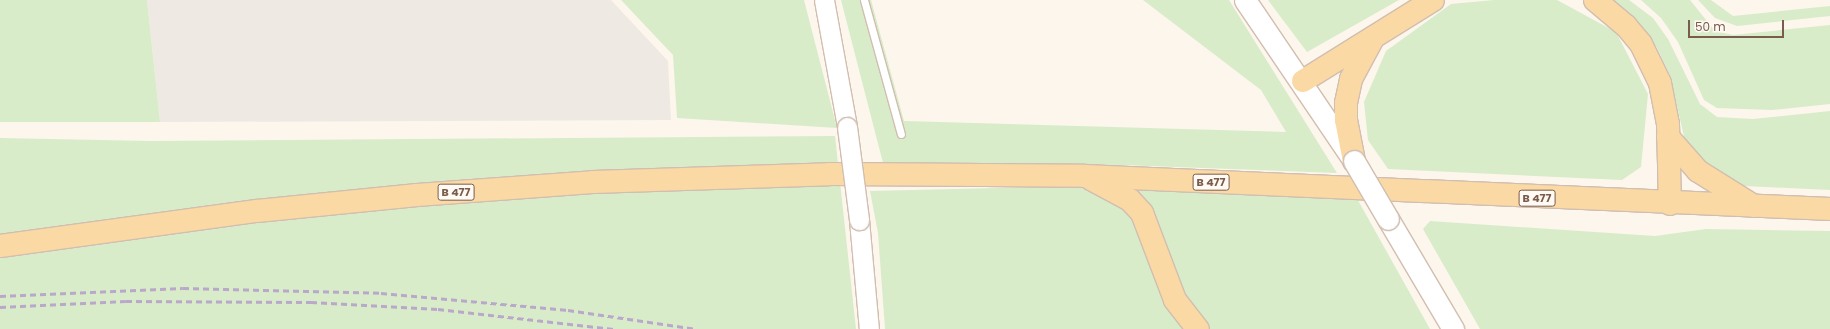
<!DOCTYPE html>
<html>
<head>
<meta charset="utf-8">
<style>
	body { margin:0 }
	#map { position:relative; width:1830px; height:329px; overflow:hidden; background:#fdf6ec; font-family:Poppins,sans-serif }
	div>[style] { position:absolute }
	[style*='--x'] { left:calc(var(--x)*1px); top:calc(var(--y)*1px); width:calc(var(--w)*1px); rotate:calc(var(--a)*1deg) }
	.industrial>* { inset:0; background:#efe9e4 }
	.green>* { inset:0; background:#d8ecc9 }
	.roads { filter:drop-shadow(1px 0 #d1beb0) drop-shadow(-1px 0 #d1beb0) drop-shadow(0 1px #d1beb0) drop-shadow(0 -1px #d1beb0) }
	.service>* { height:7px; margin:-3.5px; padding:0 3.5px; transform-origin:3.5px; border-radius:3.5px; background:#fff }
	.tertiary>* { height:19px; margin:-9.5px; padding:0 9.5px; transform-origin:9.5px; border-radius:9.5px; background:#fff }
	.secondary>* { height:21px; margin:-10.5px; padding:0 10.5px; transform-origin:10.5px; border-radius:10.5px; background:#fff }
	.primary>* { height:22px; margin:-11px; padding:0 11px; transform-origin:11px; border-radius:11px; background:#fbd9a5 }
	.rail>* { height:3px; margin-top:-1.5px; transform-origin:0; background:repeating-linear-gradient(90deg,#b9a8c9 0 6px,transparent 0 10px) }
	.bridges { filter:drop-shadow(1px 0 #d1beb0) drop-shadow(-1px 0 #d1beb0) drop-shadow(0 1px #d1beb0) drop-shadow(0 -1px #d1beb0) }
	.tertiary-bridge>* { height:19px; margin:-9.5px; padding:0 9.5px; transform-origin:9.5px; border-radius:9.5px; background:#fff }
	.secondary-bridge>* { height:21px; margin:-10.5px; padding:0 10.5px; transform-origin:10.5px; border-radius:10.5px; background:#fff }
	span { translate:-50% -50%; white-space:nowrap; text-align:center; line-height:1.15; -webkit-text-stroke:3.5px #fffaf3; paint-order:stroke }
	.shield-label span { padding:1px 3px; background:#fffaf3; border:1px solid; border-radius:3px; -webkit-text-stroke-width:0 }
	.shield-label { font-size:11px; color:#7a5c4d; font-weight:700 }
	.scale { position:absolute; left:1688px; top:20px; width:96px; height:18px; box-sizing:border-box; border:2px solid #7a5c4d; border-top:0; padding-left:5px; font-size:12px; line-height:14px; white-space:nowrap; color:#7a5c4d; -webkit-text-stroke:3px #fffaf3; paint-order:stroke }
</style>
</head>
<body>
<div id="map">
	<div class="industrial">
		<div style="clip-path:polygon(147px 0,611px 0,668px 61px,671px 120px,160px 122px)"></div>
	</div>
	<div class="green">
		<div style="clip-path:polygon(0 0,147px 0,160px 122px,0 122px)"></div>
		<div style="clip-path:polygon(621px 0,804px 0,837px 128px,677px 118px,673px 55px)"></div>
		<div style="clip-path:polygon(841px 0,871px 0,904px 121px,1286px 132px,1261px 90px,1143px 0,1229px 0,1337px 173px,1120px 165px,883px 163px)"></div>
		<div style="clip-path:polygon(1268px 0,1399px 0,1307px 52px)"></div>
		<div style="clip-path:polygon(1494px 0,1557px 0,1616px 32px,1648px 94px,1641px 167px,1622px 180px,1388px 169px,1368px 140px,1364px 102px,1386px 51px,1451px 4px)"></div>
		<div style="clip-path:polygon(1613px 0,1629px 0,1653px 18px,1668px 39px,1700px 104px,1717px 117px,1753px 119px,1830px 111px,1830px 190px,1744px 186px,1725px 181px,1687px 150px,1670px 75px,1657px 48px,1641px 25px)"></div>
		<div style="clip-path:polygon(1641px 0,1690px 0,1715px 31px,1733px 35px,1830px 25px,1830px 104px,1772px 110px,1717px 108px,1704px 100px,1678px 42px,1661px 18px)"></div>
		<div style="clip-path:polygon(1698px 0,1711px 0,1733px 16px,1830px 6px,1830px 16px,1737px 26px,1715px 18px)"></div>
		<div style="clip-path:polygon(835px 136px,856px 329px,0 329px,0 138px,150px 141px)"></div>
		<div style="clip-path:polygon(1129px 185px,1355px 195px,1430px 329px,885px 329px,878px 233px,870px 191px)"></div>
		<div style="clip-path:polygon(1430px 221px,1655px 236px,1706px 229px,1830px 231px,1830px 329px,1480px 329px,1423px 229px)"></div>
	</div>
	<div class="roads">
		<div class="service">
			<div style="--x:864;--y:0;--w:139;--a:74.6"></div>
		</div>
		<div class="tertiary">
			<div style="--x:824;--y:0;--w:129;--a:79.7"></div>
			<div style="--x:859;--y:220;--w:109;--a:84.8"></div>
		</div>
		<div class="secondary">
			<div style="--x:1245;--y:0;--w:194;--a:55.9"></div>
			<div style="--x:1388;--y:219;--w:128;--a:59.4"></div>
		</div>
		<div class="primary">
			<div style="--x:1595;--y:0;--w:40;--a:40"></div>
			<div style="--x:1626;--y:26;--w:23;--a:50"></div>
			<div style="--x:1641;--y:44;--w:43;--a:64"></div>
			<div style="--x:1660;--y:83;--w:42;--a:79"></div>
			<div style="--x:1668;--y:124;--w:80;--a:88.6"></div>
			<div style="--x:1303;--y:81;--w:153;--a:-31.9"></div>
			<div style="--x:1668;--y:137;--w:45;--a:48.6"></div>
			<div style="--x:1698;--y:171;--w:66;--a:32"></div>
			<div style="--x:1354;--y:161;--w:42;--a:-101"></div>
			<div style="--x:1346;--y:120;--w:17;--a:-90"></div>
			<div style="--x:1346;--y:103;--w:25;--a:-78"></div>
			<div style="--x:1351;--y:79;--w:44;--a:-61.7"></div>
			<div style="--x:1091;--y:179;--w:44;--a:28.3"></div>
			<div style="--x:1130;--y:200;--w:18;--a:47"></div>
			<div style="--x:1142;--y:213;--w:93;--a:69.2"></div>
			<div style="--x:1175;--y:300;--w:37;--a:52"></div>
			<div style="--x:0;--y:246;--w:259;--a:-7.8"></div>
			<div style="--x:257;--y:211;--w:161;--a:-5.7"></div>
			<div style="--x:417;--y:195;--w:176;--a:-4.2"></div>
			<div style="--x:593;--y:182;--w:236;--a:-1.9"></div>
			<div style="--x:829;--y:174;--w:256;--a:0.4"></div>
			<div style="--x:1085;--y:176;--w:746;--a:2.54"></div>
		</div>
	</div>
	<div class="rail">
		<div style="--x:0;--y:296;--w:183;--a:-2.5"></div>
		<div style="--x:183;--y:288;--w:198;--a:1.4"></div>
		<div style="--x:381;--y:293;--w:188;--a:5.2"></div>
		<div style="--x:568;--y:310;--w:130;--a:8.4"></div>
		<div style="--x:0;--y:307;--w:126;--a:-2.7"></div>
		<div style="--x:126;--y:301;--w:185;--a:0.3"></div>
		<div style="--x:311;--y:302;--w:127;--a:3.2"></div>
		<div style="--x:438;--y:309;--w:177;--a:6.5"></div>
	</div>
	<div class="bridges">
		<div class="tertiary-bridge">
			<div style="--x:847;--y:127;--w:94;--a:82.6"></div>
		</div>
		<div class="secondary-bridge">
			<div style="--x:1354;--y:161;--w:67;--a:59.6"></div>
		</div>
	</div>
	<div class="shield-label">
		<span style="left:1211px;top:182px">B 477</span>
		<span style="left:456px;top:192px">B 477</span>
		<span style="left:1537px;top:198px">B 477</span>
	</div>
	<div class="scale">50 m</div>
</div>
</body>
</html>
